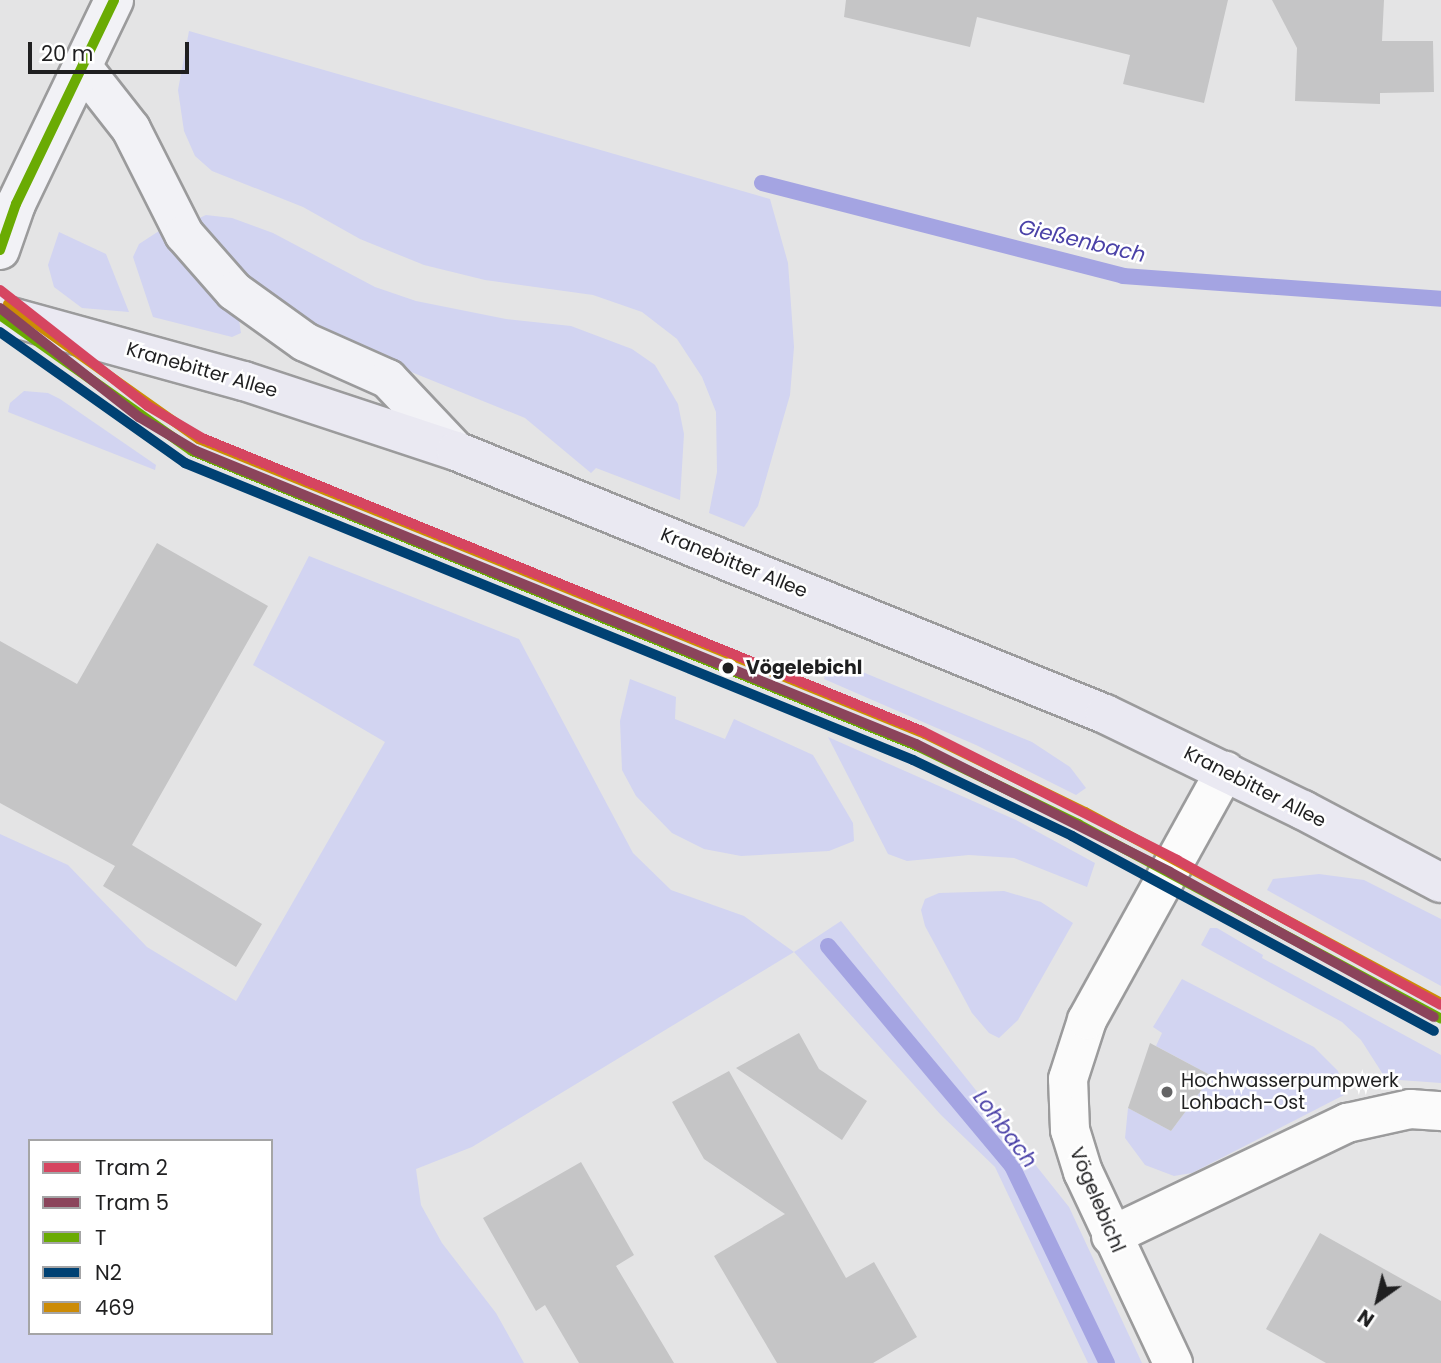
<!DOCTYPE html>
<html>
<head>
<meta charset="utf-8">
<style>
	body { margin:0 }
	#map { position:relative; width:1441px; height:1363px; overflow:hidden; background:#e4e4e5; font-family:Poppins,sans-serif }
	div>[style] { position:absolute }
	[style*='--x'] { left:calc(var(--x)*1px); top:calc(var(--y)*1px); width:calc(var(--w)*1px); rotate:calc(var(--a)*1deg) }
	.green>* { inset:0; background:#d2d4f1 }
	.stream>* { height:16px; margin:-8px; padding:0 8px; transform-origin:8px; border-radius:8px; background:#a4a4e2 }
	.building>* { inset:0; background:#c5c5c6 }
	.roads { filter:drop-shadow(2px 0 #9b9b9c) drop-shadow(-2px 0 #9b9b9c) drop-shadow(0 2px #9b9b9c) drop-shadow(0 -2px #9b9b9c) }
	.street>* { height:38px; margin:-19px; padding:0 19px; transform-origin:19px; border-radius:19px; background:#fbfbfb }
	.secondary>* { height:38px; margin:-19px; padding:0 19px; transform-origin:19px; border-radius:19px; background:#f2f2f6 }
	.primary>* { height:38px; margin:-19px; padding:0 19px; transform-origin:19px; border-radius:19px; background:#eae9f2 }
	.bus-1>* { height:10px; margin:-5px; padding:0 5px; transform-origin:5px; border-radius:5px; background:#6aab03 }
	.bus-2>* { height:10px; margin:-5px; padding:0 5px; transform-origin:5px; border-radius:5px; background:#004173 }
	.bus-3>* { height:10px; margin:-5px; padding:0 5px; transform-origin:5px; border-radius:5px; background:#cc8b06 }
	.tram-1>* { height:10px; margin:-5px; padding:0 5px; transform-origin:5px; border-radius:5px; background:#d64560 }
	.tram-2>* { height:10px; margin:-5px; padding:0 5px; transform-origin:5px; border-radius:5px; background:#8b445b }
	.dots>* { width:19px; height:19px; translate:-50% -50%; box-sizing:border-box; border:4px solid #fff; border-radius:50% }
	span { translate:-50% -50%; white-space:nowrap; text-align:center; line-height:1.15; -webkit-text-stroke:5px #fff; paint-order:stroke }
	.street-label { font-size:19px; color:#1f1f20 }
	.stop-label { font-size:19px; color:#1f1f20; font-weight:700 }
	.left { translate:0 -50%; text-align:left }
	.poi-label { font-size:19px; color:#1f1f20 }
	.water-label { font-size:21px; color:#4b42a8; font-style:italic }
	.legend { position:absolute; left:28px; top:1139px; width:245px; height:196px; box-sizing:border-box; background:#fff; border:2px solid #a5a5a6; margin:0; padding:9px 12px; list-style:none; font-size:21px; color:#1f1f20 }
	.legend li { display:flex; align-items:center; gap:14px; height:35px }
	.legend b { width:35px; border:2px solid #a5a5a6 }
	.north { position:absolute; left:1343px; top:1265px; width:70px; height:70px; -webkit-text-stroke:5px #fff; paint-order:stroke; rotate:214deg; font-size:19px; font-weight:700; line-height:28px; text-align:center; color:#1f1f20 }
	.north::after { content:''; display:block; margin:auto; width:24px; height:32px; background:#1f1f20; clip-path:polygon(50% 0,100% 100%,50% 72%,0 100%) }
	.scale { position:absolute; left:28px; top:42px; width:161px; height:32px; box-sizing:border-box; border:4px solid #1f1f20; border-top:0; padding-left:9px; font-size:21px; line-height:24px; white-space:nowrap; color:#1f1f20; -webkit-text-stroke:5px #fff; paint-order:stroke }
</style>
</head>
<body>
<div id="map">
	<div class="green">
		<div style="clip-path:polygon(189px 31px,770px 199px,788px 263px,794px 347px,790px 395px,758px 506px,744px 527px,709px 513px,717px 472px,716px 412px,702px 377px,677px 339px,642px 312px,593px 295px,485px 280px,424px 265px,360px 239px,303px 207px,212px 171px,195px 156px,184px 131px,178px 90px)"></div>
		<div style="clip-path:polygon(206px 215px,232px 218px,273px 233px,375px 287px,416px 301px,506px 319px,571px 326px,632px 349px,655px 365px,678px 404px,684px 434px,680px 500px,596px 468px,591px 473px,525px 418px,347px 346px,254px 286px,195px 220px)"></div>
		<div style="clip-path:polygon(159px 231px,192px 275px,239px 320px,241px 333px,232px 337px,153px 317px,133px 257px,139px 244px)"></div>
		<div style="clip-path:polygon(59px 232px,106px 254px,129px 312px,82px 308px,54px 287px,48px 265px)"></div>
		<div style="clip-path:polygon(24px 391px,48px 393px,60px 399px,156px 465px,155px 470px,8px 412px,10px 403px)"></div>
		<div style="clip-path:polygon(evenodd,309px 556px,519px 639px,633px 853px,671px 890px,744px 916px,794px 952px,841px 921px,1069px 1207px,1142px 1363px,1088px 1363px,995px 1167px,941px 1115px,794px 952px,472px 1147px,416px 1169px,421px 1205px,442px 1243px,496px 1313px,524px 1363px,0 1363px,0 834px,68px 865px,147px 947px,236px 1001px,385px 742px,253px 665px,309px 556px,30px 1141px,271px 1141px,271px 1333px,30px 1333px,30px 1141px)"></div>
		<div style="clip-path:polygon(831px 659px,1032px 742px,1070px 767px,1086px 788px,1076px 795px,976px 745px,824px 679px)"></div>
		<div style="clip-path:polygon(630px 679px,676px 697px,675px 719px,725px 739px,734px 719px,813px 755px,853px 823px,854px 841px,829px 851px,741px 856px,704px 849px,672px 833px,636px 796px,622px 770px,620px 721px)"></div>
		<div style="clip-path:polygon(828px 737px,1016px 820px,1095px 863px,1087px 887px,1014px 858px,969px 855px,907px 861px,888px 854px)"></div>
		<div style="clip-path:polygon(1319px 874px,1364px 880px,1441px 919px,1441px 986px,1267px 890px,1273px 879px)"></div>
		<div style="clip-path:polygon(1004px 891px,1041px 902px,1073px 923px,1018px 1020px,999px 1038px,989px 1033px,972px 1013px,925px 926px,921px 910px,925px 899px,939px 893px)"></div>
		<div style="clip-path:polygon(1210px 928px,1217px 928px,1263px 955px,1262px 958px,1441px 1055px,1441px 1083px,1386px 1079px,1361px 1040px,1342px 1022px,1201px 945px)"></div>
		<div style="clip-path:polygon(1182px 979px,1314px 1047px,1338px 1071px,1344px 1095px,1192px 1173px,1174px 1176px,1145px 1165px,1125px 1138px,1128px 1108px,1171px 1131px,1212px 1076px,1156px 1046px,1162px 1033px,1153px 1027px)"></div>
	</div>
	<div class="stream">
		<div style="--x:762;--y:183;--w:373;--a:14.4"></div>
		<div style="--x:1123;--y:276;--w:319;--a:4.1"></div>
		<div style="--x:828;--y:946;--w:287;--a:50.1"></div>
		<div style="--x:1012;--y:1166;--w:219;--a:64.3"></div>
	</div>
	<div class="building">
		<div style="clip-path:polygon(846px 0,1228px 0,1204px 103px,1123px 84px,1130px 55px,977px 17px,970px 47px,844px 17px)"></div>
		<div style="clip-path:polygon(1272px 0,1384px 0,1382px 41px,1433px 41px,1434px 92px,1380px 93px,1380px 104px,1295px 101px,1297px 48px)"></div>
		<div style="clip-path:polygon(157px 543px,268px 606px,132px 845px,262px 924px,236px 967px,103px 886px,115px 866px,0 803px,0 641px,77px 684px)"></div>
		<div style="clip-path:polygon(799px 1033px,819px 1069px,867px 1101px,842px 1140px,736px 1068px)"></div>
		<div style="clip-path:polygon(1150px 1043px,1212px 1076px,1171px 1131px,1128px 1108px)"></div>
		<div style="clip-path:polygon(729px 1071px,846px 1278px,874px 1262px,917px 1337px,873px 1363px,777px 1363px,714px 1256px,785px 1214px,704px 1159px,672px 1102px)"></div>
		<div style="clip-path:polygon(581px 1162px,634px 1255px,616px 1266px,674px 1363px,579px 1363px,545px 1305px,536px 1311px,483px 1218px)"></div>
		<div style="clip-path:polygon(1320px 1233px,1441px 1301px,1441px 1363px,1326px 1363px,1266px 1329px)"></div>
	</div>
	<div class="roads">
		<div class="street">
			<div style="--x:1111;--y:1236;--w:262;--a:-25.6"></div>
			<div style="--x:1347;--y:1123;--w:65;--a:-12.5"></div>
			<div style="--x:1410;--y:1109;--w:31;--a:4"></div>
			<div style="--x:1173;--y:1363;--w:211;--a:-115.2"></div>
			<div style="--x:1083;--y:1172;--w:44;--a:-107.2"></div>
			<div style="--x:1070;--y:1130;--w:51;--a:-92.2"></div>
			<div style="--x:1068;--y:1079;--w:62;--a:-72.1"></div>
			<div style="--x:1087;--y:1020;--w:285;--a:-61"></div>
		</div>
		<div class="secondary">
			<div style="--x:84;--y:69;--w:76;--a:51.9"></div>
			<div style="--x:131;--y:129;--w:118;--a:63.2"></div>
			<div style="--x:184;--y:234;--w:76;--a:48.7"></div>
			<div style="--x:234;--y:291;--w:87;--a:35.7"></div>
			<div style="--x:305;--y:342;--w:91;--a:24"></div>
			<div style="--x:388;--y:379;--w:99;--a:46.6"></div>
			<div style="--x:0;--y:250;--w:49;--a:-70.8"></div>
			<div style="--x:16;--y:204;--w:226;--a:-64.3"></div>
		</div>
		<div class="primary">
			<div style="--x:0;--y:314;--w:253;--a:15.4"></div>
			<div style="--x:244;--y:381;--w:223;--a:18.3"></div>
			<div style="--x:456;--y:451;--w:700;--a:22.06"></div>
			<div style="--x:1105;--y:714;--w:220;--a:25.9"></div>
			<div style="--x:1303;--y:810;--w:156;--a:27.9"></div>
		</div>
	</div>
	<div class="bus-1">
		<div style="--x:0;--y:250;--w:49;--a:-70.8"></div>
		<div style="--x:16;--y:204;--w:226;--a:-64.3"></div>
		<div style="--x:0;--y:315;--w:235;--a:35.3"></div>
		<div style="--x:192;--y:451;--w:785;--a:22.15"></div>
		<div style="--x:919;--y:747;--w:177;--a:25.8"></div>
		<div style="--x:1078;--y:824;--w:412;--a:28.2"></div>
	</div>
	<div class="bus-2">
		<div style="--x:0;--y:332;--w:227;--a:35.3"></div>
		<div style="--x:185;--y:463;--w:786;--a:22.19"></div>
		<div style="--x:913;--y:760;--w:176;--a:25.5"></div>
		<div style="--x:1072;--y:836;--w:411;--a:28.3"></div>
	</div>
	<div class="bus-3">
		<div style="--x:8;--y:304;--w:234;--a:35.3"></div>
		<div style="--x:199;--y:439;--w:784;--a:22.11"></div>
		<div style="--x:925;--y:734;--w:178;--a:26"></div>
		<div style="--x:1085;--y:812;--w:404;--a:28.2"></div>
	</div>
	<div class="tram-1">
		<div style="--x:0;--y:290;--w:188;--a:38.1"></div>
		<div style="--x:148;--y:406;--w:63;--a:30.7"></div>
		<div style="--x:202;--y:438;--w:777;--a:22.14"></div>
		<div style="--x:922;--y:731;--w:286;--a:26.8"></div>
		<div style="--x:1177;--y:860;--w:301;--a:28.8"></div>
	</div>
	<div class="tram-2">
		<div style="--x:0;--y:308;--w:177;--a:38.1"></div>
		<div style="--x:139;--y:417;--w:66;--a:30.8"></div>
		<div style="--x:196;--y:451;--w:777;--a:22.14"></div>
		<div style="--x:916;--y:744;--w:284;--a:26.7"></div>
		<div style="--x:1170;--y:872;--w:301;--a:28.8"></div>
	</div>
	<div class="dots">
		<div style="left:728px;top:668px;background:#1f1f20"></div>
		<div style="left:1167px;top:1092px;background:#646465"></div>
	</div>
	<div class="street-label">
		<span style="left:202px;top:370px;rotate:16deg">Kranebitter Allee</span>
		<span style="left:734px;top:563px;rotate:22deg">Kranebitter Allee</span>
		<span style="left:1255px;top:787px;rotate:27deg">Kranebitter Allee</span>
		<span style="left:1097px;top:1200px;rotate:67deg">Vögelebichl</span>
	</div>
	<div class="stop-label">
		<span class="left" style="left:746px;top:668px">Vögelebichl</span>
	</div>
	<div class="poi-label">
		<span class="left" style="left:1181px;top:1092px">Hochwasserpumpwerk<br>Lohbach-Ost</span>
	</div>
	<div class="water-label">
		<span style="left:1082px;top:241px;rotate:13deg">Gießenbach</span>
		<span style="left:1005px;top:1129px;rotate:53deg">Lohbach</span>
	</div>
	<ul class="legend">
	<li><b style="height:9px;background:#d64560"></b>Tram 2</li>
	<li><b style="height:9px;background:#8b445b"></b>Tram 5</li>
	<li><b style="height:9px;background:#6aab03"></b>T</li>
	<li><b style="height:9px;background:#004173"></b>N2</li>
	<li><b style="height:9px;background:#cc8b06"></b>469</li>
	</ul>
	<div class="north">N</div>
	<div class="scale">20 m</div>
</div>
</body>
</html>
